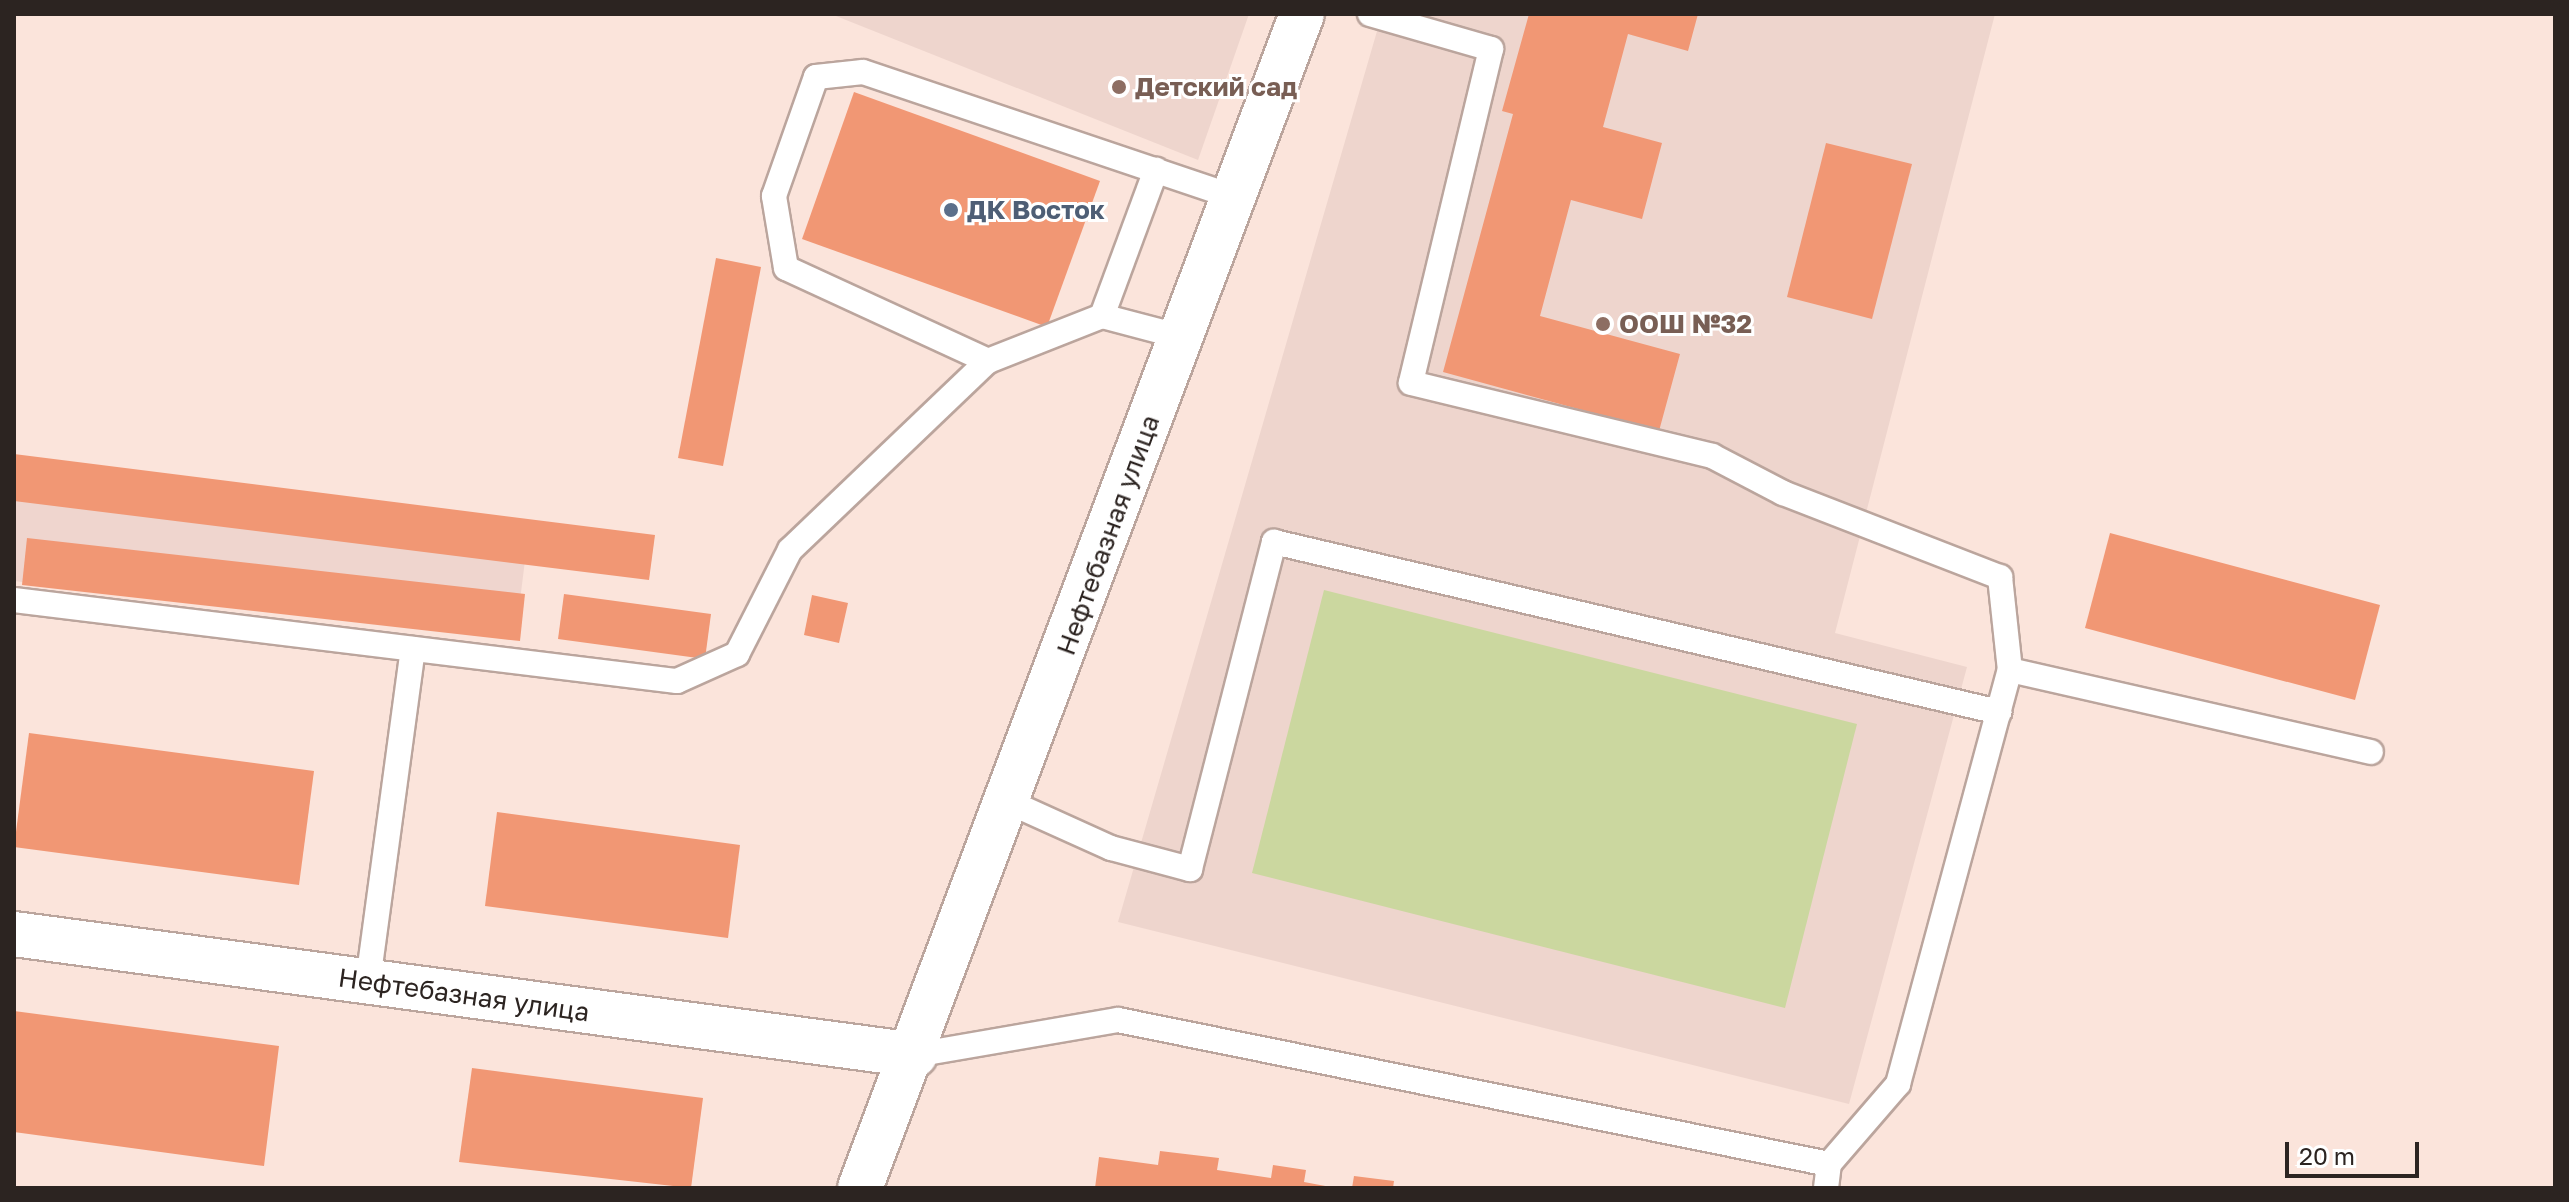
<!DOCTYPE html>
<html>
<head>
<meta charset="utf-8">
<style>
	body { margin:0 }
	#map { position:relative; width:2569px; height:1202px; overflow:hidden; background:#fbe4db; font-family:"Golos Text",sans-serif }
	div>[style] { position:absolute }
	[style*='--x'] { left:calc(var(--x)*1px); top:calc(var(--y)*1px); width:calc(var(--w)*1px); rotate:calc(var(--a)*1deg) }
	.industrial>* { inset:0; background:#efd5ce }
	.education>* { inset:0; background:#eed5cd }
	.green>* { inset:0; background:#cbd79f }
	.building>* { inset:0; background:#f19774 }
	.roads { filter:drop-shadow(2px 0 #bba59d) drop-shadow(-2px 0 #bba59d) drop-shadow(0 2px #bba59d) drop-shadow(0 -2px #bba59d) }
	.service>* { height:24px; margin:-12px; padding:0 12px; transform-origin:12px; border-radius:12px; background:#fff }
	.minor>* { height:44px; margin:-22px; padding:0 22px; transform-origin:22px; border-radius:22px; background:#fff }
	.dots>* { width:22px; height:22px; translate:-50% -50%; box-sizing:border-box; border:4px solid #fff; border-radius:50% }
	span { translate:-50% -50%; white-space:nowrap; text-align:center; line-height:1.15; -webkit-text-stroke:6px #fff; paint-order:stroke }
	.education-label { font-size:26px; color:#785e54; font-weight:700 }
	.left { translate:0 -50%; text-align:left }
	.service-label { font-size:26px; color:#4e5e75; font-weight:700 }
	.street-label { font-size:26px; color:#2c2421 }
	.frame { position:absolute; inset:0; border:16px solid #2c2421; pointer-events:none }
	.scale { position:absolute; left:2285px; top:1142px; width:134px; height:36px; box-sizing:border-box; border:4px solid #2c2421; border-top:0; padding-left:10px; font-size:24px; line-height:28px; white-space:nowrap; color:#2c2421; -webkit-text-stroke:6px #fff; paint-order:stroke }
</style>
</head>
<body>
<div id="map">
	<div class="industrial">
		<div style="clip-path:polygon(14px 455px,530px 521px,515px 640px,14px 581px)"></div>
	</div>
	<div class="education">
		<div style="clip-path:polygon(831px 14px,1249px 14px,1198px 160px)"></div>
		<div style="clip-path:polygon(1382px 14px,1995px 14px,1835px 633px,1967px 667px,1849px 1104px,1118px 922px)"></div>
	</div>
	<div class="green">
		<div style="clip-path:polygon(1324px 590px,1857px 724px,1785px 1008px,1252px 873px)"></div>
	</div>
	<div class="building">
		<div style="clip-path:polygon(1529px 14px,1698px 14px,1688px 51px,1628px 34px,1603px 127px,1662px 143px,1642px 219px,1571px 200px,1540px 316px,1680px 354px,1659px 431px,1443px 372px,1513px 114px,1502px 111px)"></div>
		<div style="clip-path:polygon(854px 92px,1100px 181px,1047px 327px,802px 239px)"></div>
		<div style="clip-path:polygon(1826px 143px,1912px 164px,1872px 319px,1787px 297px)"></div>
		<div style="clip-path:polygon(716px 258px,761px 267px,723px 466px,678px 458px)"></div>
		<div style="clip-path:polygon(14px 454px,655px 535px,649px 580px,14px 501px)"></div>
		<div style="clip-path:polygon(2110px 533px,2380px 605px,2355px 700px,2085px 628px)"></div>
		<div style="clip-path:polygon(27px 538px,525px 594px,520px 641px,22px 585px)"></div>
		<div style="clip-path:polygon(564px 594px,711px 614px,705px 659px,558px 639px)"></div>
		<div style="clip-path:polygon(812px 595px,848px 603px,839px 643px,804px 635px)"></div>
		<div style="clip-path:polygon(29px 733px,314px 771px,299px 885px,14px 847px)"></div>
		<div style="clip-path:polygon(497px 812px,740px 845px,728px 938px,485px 906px)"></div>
		<div style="clip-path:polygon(14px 1011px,279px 1046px,264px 1166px,14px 1132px)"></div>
		<div style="clip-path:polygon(472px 1068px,703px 1098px,691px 1188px,459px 1162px)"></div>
		<div style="clip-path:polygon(1160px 1151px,1219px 1158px,1217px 1170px,1271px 1178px,1273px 1165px,1306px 1170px,1304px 1182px,1336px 1188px,1095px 1188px,1099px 1157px,1158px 1165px)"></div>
		<div style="clip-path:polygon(1354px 1176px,1394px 1181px,1393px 1188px,1352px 1188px)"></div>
	</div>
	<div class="roads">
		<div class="service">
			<div style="--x:1370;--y:14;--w:126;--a:16.1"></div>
			<div style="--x:1491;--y:49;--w:343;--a:103.5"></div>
			<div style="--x:1411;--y:383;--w:310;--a:13.6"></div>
			<div style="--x:1712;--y:456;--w:80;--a:27.5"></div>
			<div style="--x:1783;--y:493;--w:233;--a:21.2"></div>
			<div style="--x:2000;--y:577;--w:94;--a:83.9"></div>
			<div style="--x:1102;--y:316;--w:156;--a:-69.7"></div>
			<div style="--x:988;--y:361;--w:222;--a:-155.3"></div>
			<div style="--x:786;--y:268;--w:73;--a:-99.5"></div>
			<div style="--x:774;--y:196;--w:126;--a:-70.6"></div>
			<div style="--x:816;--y:77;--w:47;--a:-6.1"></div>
			<div style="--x:863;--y:72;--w:391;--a:18.6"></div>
			<div style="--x:14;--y:600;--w:668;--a:6.97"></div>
			<div style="--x:677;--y:681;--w:66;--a:-24.2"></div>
			<div style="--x:737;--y:654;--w:117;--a:-63"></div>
			<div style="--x:790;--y:550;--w:274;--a:-43.7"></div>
			<div style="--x:988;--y:361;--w:123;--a:-21.5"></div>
			<div style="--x:1102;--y:316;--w:83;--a:14.7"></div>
			<div style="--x:1009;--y:802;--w:112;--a:24.3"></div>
			<div style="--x:1111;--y:848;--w:82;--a:14.9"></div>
			<div style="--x:1190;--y:869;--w:338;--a:-75.6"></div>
			<div style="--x:1274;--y:542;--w:745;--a:13.2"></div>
			<div style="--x:368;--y:981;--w:335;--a:-82.3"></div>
			<div style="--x:915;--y:1055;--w:206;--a:-9.8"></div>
			<div style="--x:1118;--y:1020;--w:725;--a:11.45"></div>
			<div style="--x:1826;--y:1188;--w:24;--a:-83"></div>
			<div style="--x:1829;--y:1164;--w:106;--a:-49.2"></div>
			<div style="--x:1898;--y:1084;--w:429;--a:-74.9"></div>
			<div style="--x:2010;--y:670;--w:370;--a:12.8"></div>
		</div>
		<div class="minor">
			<div style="--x:14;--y:934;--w:909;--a:7.65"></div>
			<div style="--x:860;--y:1188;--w:1254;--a:-69.37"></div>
		</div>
	</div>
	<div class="dots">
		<div style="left:1119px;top:87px;background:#8d6e63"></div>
		<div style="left:951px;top:210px;background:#5c6f8a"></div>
		<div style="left:1603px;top:324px;background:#8d6e63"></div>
	</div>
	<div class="education-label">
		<span class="left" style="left:1135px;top:87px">Детский сад</span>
		<span class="left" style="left:1619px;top:324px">ООШ №32</span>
	</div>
	<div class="service-label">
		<span class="left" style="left:967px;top:210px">ДК Восток</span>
	</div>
	<div class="street-label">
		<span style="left:1108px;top:535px;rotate:-70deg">Нефтебазная улица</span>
		<span style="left:464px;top:995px;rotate:8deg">Нефтебазная улица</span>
	</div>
	<div class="frame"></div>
	<div class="scale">20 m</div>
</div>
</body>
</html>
